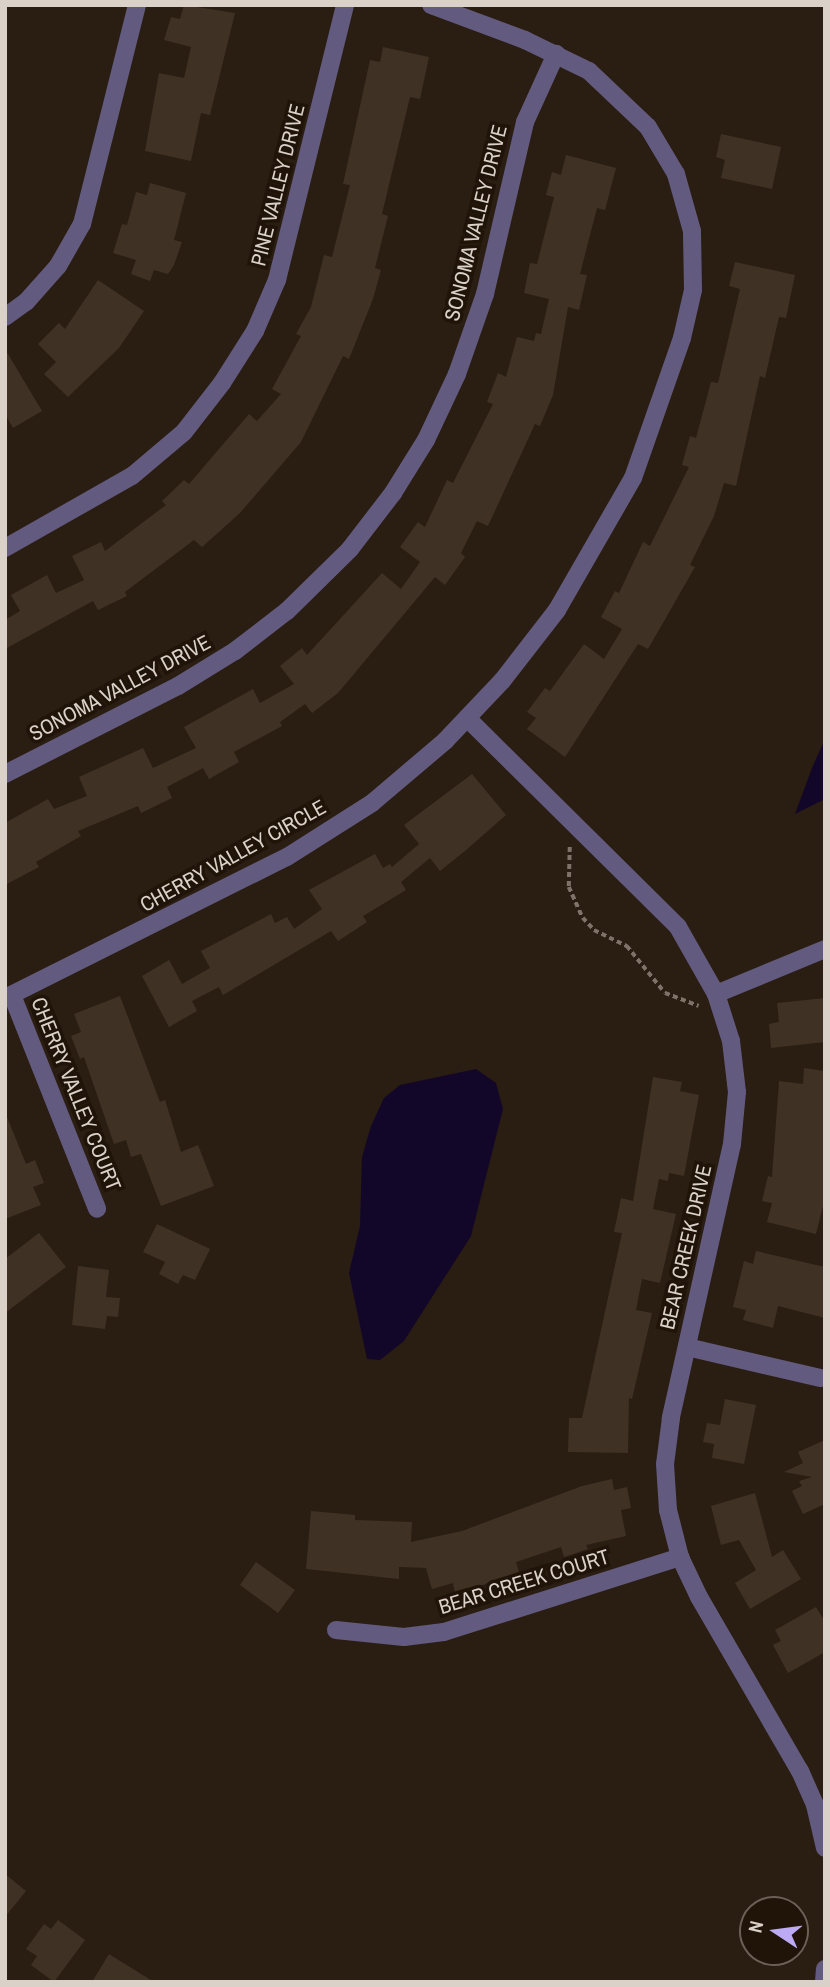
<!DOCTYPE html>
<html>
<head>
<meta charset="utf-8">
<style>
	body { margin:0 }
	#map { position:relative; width:830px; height:1987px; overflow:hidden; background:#2a1d12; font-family:"Archivo Narrow",sans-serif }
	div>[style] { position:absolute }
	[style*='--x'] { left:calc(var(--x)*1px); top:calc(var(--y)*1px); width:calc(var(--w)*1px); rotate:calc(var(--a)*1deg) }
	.water>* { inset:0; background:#130729 }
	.building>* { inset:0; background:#3f3225 }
	.path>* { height:3.5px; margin-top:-1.75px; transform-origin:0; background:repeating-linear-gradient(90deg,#7e7269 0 5px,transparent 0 8.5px) }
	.minor>* { height:18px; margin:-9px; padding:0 9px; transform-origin:9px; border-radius:9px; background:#635b7f }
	span { translate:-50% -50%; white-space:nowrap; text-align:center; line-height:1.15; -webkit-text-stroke:7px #201409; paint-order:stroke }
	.street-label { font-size:21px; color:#dad1c9 }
	.frame { position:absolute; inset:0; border:7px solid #dad1c9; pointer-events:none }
	.north { position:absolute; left:739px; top:1896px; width:70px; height:70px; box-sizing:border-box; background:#201409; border:2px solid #6a6056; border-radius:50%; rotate:283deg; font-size:19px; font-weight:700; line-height:28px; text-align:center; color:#dad1c9 }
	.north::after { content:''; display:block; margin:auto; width:24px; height:32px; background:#bcaaf5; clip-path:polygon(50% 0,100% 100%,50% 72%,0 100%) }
</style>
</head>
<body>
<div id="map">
	<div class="water">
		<div style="clip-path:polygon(825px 739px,825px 799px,795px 814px,812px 768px)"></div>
		<div style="clip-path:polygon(476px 1069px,496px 1083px,503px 1109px,471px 1236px,404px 1341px,380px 1360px,367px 1359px,349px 1273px,360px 1226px,362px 1157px,371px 1126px,384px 1098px,400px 1085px)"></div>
	</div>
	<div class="building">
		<div style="clip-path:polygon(184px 5px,235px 13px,210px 115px,201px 113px,191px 161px,145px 151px,159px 73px,184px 78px,191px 47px,164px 40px,171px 17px,180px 19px)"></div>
		<div style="clip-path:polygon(383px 47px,429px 57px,420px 99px,410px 97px,382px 214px,388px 216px,375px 268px,381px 270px,373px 299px,349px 359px,343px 356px,301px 442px,240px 513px,202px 547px,194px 540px,125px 592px,127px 596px,98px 610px,93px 601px,5px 649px,5px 620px,20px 611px,11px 595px,47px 575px,56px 593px,84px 580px,72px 556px,101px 542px,105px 551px,166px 505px,162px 501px,184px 480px,189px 484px,249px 414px,257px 421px,281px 394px,272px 389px,301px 336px,296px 334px,311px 307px,324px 255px,332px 257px,350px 185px,343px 184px,370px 60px,380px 62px)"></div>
		<div style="clip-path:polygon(721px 134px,781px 147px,772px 189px,721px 178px,725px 160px,716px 157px)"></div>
		<div style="clip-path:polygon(566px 155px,616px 168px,605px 210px,597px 208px,580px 274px,587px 275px,579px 310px,568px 307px,553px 395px,540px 426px,535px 424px,488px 526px,477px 521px,461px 553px,465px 557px,445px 585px,435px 577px,338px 693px,312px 713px,305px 704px,280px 722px,282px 726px,234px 752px,239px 762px,209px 779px,203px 768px,167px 787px,172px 798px,141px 813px,138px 806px,78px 831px,81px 836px,36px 862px,39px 867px,5px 885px,5px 823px,48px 799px,54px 809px,87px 796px,79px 777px,143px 748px,153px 768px,196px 748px,184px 727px,253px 689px,260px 703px,294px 684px,280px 666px,302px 648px,307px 655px,382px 573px,401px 589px,420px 562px,400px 547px,418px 522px,425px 527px,447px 480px,453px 483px,493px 404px,487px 402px,498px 373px,506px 377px,517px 337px,534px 341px,536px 333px,541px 334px,549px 299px,524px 293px,530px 263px,537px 264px,554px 197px,546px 195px,552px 172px,561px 175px)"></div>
		<div style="clip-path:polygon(150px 183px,186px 193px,174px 240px,182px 242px,174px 265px,168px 274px,154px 270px,150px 281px,131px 274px,136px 260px,113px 253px,122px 224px,127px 225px,136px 192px,147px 195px)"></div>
		<div style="clip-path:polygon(735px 262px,795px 275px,786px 318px,779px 317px,765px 378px,760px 376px,736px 486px,724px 483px,714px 516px,690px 565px,695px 567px,648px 649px,638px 644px,565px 757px,527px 729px,536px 718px,527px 712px,545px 688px,550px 691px,584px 644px,604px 659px,622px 629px,601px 617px,615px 591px,619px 593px,643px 542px,650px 546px,689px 467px,682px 465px,690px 436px,696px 438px,711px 382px,718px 383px,740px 289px,729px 286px)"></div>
		<div style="clip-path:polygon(98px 280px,144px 311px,119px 348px,68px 397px,44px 374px,56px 362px,38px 344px,59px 323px,65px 329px)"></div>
		<div style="clip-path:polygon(5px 349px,42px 411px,13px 428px,5px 414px)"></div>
		<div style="clip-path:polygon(472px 774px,506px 815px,465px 851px,440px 871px,430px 858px,401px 882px,406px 890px,363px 916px,367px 922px,338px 941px,331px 931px,223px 995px,219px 987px,192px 1001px,197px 1011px,169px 1027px,142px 976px,169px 960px,182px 984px,210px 968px,201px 951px,271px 914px,275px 923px,287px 917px,294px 929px,322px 909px,309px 890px,375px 854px,383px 868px,390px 864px,392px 867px,419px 844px,404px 825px)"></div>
		<div style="clip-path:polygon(120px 996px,160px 1102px,165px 1100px,181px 1152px,198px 1145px,214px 1186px,161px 1206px,141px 1154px,131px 1157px,126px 1140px,114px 1144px,84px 1057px,80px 1059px,71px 1036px,81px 1032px,74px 1014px)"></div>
		<div style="clip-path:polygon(825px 998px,825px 1042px,771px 1048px,769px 1024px,779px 1022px,777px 1003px)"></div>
		<div style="clip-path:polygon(804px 1068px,825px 1071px,825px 1198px,816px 1234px,767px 1222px,772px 1203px,762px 1201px,768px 1176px,772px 1177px,779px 1081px,803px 1084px)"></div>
		<div style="clip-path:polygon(653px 1077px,682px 1082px,680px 1091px,699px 1095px,684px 1176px,669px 1173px,668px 1181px,659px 1179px,653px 1209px,676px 1214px,660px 1283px,642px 1279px,636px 1310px,652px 1313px,632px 1399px,629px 1398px,628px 1453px,568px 1452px,569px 1418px,582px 1418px,622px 1233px,614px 1232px,621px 1198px,633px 1201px)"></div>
		<div style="clip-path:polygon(5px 1112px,26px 1164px,35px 1160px,44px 1183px,33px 1187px,41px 1205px,5px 1219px)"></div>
		<div style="clip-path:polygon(157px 1224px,210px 1249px,195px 1280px,183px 1275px,178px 1284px,159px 1274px,165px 1262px,143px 1252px)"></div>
		<div style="clip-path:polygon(39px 1233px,66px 1267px,5px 1313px,5px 1259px)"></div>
		<div style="clip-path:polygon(756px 1251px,825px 1267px,825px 1318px,778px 1306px,773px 1328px,743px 1320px,746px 1310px,733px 1307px,744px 1261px,753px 1264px)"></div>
		<div style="clip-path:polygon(78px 1266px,109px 1270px,106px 1297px,120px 1298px,118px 1317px,107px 1316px,105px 1329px,72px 1325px)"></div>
		<div style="clip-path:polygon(725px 1399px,756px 1405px,744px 1464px,712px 1458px,714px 1444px,703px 1442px,707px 1423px,720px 1425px)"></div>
		<div style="clip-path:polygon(825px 1440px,825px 1504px,803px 1514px,792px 1491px,802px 1486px,799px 1481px,812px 1477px,784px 1472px,803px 1463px,798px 1452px)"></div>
		<div style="clip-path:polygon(612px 1479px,614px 1490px,627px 1487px,631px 1508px,621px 1510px,626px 1536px,586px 1545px,588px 1549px,564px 1557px,561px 1547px,516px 1562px,519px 1572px,477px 1587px,455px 1593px,453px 1583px,432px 1589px,426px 1568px,399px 1567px,399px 1579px,306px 1569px,311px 1511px,355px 1515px,355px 1520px,412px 1522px,411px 1542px,462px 1531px,582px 1486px)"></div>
		<div style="clip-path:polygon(755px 1493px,772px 1557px,783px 1550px,801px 1579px,750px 1609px,735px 1583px,756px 1570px,739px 1540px,721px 1545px,711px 1506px)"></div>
		<div style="clip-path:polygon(256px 1562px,295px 1590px,278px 1613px,240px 1585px)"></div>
		<div style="clip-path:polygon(816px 1607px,825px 1622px,825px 1652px,788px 1673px,773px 1645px,781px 1641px,775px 1630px)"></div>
		<div style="clip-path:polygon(5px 1874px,26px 1891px,5px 1917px)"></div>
		<div style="clip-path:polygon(58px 1920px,85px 1940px,54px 1982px,31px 1965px,37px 1956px,26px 1949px,44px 1924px,51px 1929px)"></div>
		<div style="clip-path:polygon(109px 1954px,154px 1982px,92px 1982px)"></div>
	</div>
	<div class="path">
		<div style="--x:570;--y:847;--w:40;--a:91.4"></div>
		<div style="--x:569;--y:887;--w:34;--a:66"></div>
		<div style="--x:583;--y:918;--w:16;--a:47"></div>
		<div style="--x:594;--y:930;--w:37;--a:26"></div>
		<div style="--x:627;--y:946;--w:60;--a:51"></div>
		<div style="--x:665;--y:993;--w:36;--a:21"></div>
	</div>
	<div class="minor">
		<div style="--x:5;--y:317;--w:26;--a:-36"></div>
		<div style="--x:26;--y:302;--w:48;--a:-48.4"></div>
		<div style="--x:58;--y:266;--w:48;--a:-60.3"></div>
		<div style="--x:82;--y:224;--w:226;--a:-75.9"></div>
		<div style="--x:5;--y:548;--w:146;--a:-29.6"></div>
		<div style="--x:132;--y:476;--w:68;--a:-40.2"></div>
		<div style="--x:184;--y:432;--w:62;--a:-52.2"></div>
		<div style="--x:222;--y:383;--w:62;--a:-57.6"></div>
		<div style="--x:255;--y:331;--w:56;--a:-66.7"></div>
		<div style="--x:277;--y:280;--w:283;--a:-76.1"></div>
		<div style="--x:467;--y:718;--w:297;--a:44.7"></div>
		<div style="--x:678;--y:927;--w:77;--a:60.4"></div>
		<div style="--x:716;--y:994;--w:49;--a:72.3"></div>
		<div style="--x:731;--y:1041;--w:51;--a:83.3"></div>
		<div style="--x:737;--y:1092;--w:52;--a:95.5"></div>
		<div style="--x:732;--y:1144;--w:281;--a:102.6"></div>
		<div style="--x:671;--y:1418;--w:46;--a:97.4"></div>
		<div style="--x:665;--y:1464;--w:46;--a:86.3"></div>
		<div style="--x:668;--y:1510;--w:49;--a:75.7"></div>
		<div style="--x:680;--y:1557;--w:44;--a:64.6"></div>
		<div style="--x:699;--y:1597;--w:201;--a:59.9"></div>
		<div style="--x:800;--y:1771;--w:37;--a:66"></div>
		<div style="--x:815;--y:1805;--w:44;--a:76.9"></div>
		<div style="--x:5;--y:774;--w:194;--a:-27"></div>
		<div style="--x:178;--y:686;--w:67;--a:-31.6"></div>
		<div style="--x:235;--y:651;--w:66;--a:-37.6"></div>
		<div style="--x:287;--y:611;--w:88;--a:-44.5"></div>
		<div style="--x:350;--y:549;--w:71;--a:-52.5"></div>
		<div style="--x:393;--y:493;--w:62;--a:-58.1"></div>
		<div style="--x:426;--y:440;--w:73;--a:-64.8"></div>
		<div style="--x:457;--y:374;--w:85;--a:-70.7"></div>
		<div style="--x:485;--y:294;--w:177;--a:-76.9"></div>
		<div style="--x:525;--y:122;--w:75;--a:-65.5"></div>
		<div style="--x:716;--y:994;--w:118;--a:-22.4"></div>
		<div style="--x:12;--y:995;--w:230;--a:68.3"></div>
		<div style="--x:5;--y:998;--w:315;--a:-26.6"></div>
		<div style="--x:287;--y:857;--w:101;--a:-32.4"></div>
		<div style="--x:372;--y:803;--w:96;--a:-40.3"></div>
		<div style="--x:445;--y:741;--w:83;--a:-46.5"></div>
		<div style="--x:502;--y:681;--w:90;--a:-52.2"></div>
		<div style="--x:557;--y:610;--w:152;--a:-60.1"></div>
		<div style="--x:633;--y:478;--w:148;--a:-70.7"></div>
		<div style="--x:682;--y:338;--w:49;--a:-77.1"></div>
		<div style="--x:693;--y:290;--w:59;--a:-91"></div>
		<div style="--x:692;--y:231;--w:59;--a:-105.7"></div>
		<div style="--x:676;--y:174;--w:55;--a:-120.8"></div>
		<div style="--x:648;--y:127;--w:81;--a:-136.5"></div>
		<div style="--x:589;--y:71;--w:71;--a:-154.2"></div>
		<div style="--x:525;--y:40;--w:100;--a:-159.6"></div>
		<div style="--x:687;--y:1347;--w:137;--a:13.1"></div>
		<div style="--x:336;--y:1630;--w:68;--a:5.9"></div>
		<div style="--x:404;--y:1637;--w:40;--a:-7.1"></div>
		<div style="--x:444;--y:1632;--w:248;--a:-17.6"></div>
		<div style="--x:824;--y:1982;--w:13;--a:-86"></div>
	</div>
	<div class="street-label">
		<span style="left:278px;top:185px;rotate:-76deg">PINE VALLEY DRIVE</span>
		<span style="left:476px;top:223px;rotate:-76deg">SONOMA VALLEY DRIVE</span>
		<span style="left:120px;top:688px;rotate:-28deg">SONOMA VALLEY DRIVE</span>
		<span style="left:233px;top:856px;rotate:-29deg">CHERRY VALLEY CIRCLE</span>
		<span style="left:76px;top:1094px;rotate:68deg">CHERRY VALLEY COURT</span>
		<span style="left:686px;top:1247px;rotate:-77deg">BEAR CREEK DRIVE</span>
		<span style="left:524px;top:1582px;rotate:-17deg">BEAR CREEK COURT</span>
	</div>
	<div class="frame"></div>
	<div class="north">N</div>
</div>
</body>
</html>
